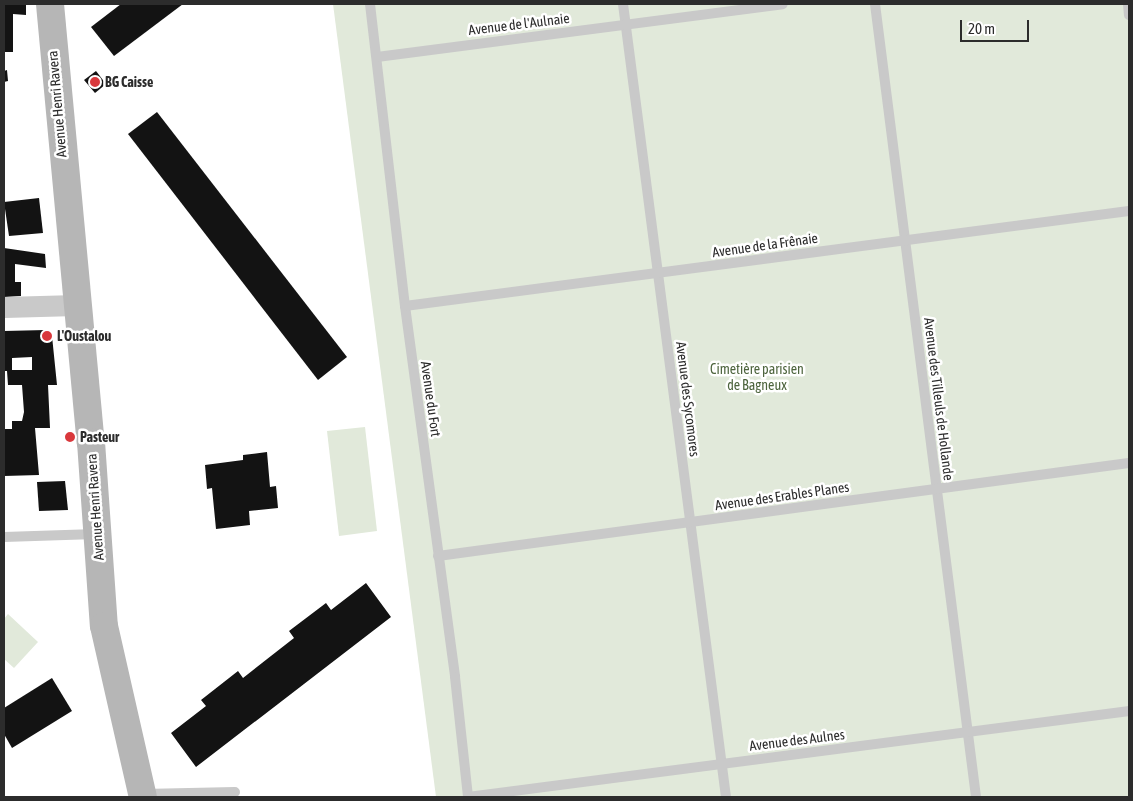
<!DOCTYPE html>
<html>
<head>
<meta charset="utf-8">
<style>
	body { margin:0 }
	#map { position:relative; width:1133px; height:801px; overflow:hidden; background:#fff; font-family:"Asap Condensed",sans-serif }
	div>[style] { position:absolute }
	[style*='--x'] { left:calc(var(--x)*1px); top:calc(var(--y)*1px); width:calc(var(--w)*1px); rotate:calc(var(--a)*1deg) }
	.green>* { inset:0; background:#e1e9da }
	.building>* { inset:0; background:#131313 }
	.lane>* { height:10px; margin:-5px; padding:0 5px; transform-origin:5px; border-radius:5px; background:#c9c9c9 }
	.street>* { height:21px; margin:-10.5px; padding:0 10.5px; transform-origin:10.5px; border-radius:10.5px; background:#c9c9c9 }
	.secondary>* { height:28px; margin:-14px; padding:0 14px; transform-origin:14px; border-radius:14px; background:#b6b6b6 }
	.dots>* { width:14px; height:14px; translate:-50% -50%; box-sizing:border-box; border:2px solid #fff; border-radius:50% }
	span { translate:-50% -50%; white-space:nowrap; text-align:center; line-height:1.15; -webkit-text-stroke:5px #fff; paint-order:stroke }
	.street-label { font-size:14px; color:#2c2c2c }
	.poi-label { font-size:14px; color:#2c2c2c; font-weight:700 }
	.left { translate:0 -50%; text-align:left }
	.park-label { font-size:14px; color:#4d643d }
	.frame { position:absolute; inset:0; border:5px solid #2c2c2c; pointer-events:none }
	.scale { position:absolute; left:960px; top:20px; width:69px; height:22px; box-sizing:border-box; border:2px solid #2c2c2c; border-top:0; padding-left:6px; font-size:15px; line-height:18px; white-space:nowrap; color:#2c2c2c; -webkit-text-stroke:4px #fff; paint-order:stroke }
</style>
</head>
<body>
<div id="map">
	<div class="green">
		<div style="clip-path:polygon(333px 4px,1129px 4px,1129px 797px,436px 797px)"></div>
		<div style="clip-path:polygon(365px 427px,377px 531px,339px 536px,327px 431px)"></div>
		<div style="clip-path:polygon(8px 614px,38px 642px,14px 668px,4px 659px,4px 619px)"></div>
	</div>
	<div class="building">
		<div style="clip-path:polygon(4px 4px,26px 4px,26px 15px,13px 14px,13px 52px,4px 52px)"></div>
		<div style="clip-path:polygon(121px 4px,183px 4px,114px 56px,91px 27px)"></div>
		<div style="clip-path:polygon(7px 70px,8px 81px,4px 82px,4px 71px)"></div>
		<div style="clip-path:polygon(96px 71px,106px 84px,95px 93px,84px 80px)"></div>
		<div style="clip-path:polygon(157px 112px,347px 357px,318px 380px,128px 134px)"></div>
		<div style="clip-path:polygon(39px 198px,43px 233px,9px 236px,4px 202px)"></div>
		<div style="clip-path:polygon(4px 248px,45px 254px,46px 268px,15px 264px,15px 282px,21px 282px,21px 296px,4px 297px)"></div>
		<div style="clip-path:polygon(evenodd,46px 330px,52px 336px,57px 385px,48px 385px,50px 428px,35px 428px,39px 475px,4px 476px,4px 429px,12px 429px,12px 421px,22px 421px,24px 412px,22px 385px,8px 385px,7px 371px,4px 371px,4px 331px,46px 330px,32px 357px,32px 370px,12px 370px,12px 358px,32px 357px)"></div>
		<div style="clip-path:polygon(267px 452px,270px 487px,276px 486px,278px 508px,249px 511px,250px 525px,216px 529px,212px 488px,207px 489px,205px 465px,243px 460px,243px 455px)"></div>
		<div style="clip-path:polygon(65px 481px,68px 510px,39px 511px,37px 482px)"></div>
		<div style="clip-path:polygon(366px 583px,391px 617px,196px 767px,171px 733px,206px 706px,201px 700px,238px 671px,243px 678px,294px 638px,289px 631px,326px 603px,331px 610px)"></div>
		<div style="clip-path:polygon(52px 678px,72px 711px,12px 748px,4px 734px,4px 708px)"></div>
	</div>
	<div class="lane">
		<div style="--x:370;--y:4;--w:304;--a:83.4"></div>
		<div style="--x:405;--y:306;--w:374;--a:82.3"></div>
		<div style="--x:455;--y:677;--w:121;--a:83.8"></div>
		<div style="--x:623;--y:4;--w:800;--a:82.6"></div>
		<div style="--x:875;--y:4;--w:799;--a:82.74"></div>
		<div style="--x:1128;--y:4;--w:11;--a:85"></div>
		<div style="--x:377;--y:57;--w:409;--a:-7.4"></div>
		<div style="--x:405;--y:306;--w:730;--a:-7.48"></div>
		<div style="--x:4;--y:537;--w:92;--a:-1.9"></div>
		<div style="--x:438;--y:556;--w:697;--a:-7.67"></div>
		<div style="--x:143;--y:794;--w:92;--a:-1.2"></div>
		<div style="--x:468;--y:797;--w:667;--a:-7.41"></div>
	</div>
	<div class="street">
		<div style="--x:4;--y:307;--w:72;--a:-1.6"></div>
	</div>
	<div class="secondary">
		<div style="--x:50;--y:4;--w:440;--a:84.7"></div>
		<div style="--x:91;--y:442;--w:184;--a:86"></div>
		<div style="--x:104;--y:626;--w:175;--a:77.2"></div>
	</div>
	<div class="dots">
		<div style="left:95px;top:82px;background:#d9383c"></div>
		<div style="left:47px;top:336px;background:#d9383c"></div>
		<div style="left:70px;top:437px;background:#d9383c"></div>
	</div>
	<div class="street-label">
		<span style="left:519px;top:24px;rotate:-7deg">Avenue de l'Aulnaie</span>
		<span style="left:57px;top:104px;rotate:-95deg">Avenue Henri Ravera</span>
		<span style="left:765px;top:245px;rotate:-8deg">Avenue de la Frênaie</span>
		<span style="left:431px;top:399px;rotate:82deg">Avenue du Fort</span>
		<span style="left:688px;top:399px;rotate:83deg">Avenue des Sycomores</span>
		<span style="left:939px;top:399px;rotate:83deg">Avenue des Tilleuls de Hollande</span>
		<span style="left:782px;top:496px;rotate:-8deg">Avenue des Erables Planes</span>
		<span style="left:95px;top:507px;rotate:-94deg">Avenue Henri Ravera</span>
		<span style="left:797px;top:740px;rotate:-7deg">Avenue des Aulnes</span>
	</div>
	<div class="poi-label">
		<span class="left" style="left:105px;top:82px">BG Caisse</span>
		<span class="left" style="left:57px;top:336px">L'Oustalou</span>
		<span class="left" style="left:80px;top:437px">Pasteur</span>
	</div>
	<div class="park-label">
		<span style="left:757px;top:377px">Cimetière parisien<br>de Bagneux</span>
	</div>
	<div class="frame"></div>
	<div class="scale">20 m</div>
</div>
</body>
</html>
